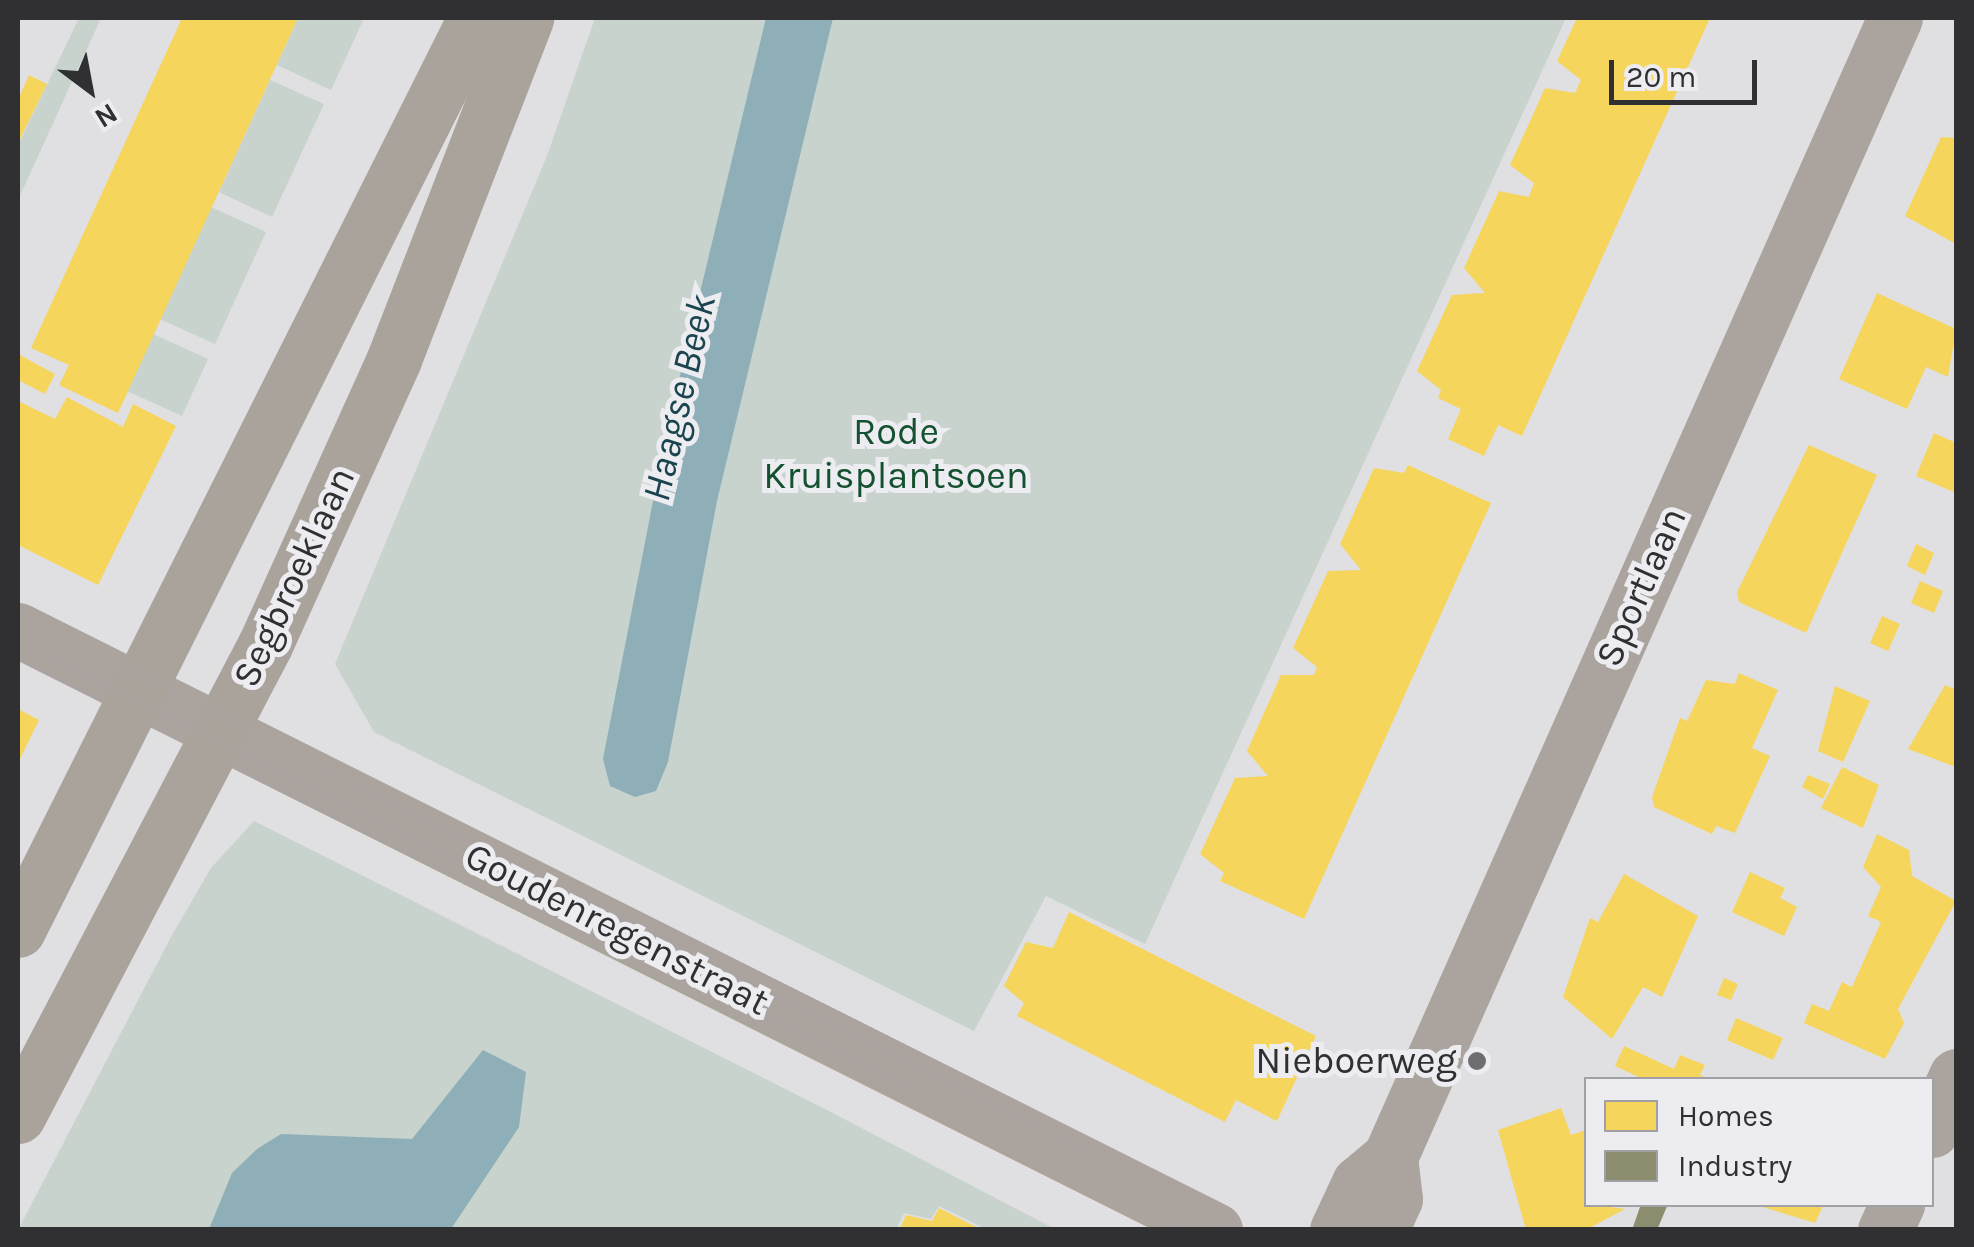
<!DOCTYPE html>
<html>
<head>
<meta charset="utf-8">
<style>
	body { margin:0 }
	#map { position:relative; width:1974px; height:1247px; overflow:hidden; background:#e0dfe2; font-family:Karla,sans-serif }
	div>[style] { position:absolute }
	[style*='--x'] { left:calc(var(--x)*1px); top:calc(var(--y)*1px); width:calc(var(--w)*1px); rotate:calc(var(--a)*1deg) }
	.green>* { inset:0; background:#c7d3cc }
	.water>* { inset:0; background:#8eafb8 }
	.homes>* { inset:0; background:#f6d55c }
	.industry>* { inset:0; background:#8c8c6e }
	.minor>* { height:55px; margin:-27.5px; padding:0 27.5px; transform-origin:27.5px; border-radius:27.5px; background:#aba49e }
	.tertiary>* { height:55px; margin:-27.5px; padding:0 27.5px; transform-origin:27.5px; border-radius:27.5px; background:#aba49e }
	.secondary>* { height:55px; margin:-27.5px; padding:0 27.5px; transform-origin:27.5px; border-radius:27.5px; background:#aaa39c }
	.tram>* { height:2.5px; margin:-1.25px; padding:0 1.25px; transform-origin:1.25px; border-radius:1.25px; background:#a9a4a2 }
	.dots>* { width:28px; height:28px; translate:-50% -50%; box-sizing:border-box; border:5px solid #ececf1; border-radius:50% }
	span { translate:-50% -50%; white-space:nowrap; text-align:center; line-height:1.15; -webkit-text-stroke:10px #ececf1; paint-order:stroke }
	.park-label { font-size:38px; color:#145130 }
	.street-label { font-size:38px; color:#303032 }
	.poi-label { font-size:38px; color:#303032 }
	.right { translate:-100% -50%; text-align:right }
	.water-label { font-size:40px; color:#1a454f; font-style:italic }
	.frame { position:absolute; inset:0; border:20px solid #303032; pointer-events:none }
	.legend { position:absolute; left:1584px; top:1077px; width:350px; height:130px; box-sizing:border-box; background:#ececf1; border:2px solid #a1a1a5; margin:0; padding:12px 18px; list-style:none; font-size:30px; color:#303032 }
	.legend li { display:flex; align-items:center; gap:20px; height:50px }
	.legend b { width:50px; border:2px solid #a1a1a5 }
	.north { position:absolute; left:40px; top:40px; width:100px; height:100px; -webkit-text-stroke:8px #ececf1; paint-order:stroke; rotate:148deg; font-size:28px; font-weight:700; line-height:40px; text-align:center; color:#303032 }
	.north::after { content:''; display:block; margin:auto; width:35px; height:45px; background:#303032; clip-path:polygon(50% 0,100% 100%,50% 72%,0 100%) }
	.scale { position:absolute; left:1609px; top:60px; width:148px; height:45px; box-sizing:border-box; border:5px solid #303032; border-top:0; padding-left:12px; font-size:30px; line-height:35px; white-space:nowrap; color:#303032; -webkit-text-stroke:8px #ececf1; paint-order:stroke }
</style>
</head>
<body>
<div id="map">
	<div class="green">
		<div style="clip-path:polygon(79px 18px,101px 18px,18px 200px,18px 145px)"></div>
		<div style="clip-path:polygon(298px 18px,364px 18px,331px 90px,277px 65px)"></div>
		<div style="clip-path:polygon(595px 18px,1566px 18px,1145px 944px,1046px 896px,974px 1031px,374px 732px,335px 664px,547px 156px)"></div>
		<div style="clip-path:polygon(270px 80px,324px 104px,272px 217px,219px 192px)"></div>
		<div style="clip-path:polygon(211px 207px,266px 232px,215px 344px,160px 319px)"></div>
		<div style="clip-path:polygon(153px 334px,208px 359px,182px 416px,127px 391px)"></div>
		<div style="clip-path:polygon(254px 821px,823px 1108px,1055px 1229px,986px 1229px,939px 1206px,931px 1219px,904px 1213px,896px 1230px,18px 1230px,171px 937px,211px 868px)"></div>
	</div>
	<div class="water">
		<div style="clip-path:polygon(766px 18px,833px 18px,717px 501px,668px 762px,656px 791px,635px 797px,610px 786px,603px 759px,666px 434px)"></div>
		<div style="clip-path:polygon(483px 1050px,526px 1072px,519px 1127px,451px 1229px,209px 1229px,232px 1173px,257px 1149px,281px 1134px,412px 1139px)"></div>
	</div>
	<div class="homes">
		<div style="clip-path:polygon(182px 18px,298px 18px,118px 413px,59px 385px,69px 365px,31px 348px)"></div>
		<div style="clip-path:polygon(1577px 18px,1710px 18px,1522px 436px,1498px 425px,1484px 456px,1448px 439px,1461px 409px,1438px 398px,1441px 390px,1417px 371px,1452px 295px,1485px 293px,1464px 268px,1499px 191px,1529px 197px,1534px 183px,1510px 165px,1545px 88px,1575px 93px,1581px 80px,1557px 61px)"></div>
		<div style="clip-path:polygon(29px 75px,47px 84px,18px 143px,18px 100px)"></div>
		<div style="clip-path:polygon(1941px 137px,1956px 138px,1956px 244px,1905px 216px)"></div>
		<div style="clip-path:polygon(1877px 293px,1956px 329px,1948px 377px,1926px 367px,1907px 409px,1839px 379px)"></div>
		<div style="clip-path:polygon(18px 354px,55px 374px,45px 394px,18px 380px)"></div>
		<div style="clip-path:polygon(67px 397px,123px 427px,133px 404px,176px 426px,98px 585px,18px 545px,18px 401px,55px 419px)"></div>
		<div style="clip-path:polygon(1934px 433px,1956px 443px,1956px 493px,1916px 476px)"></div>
		<div style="clip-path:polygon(1809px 445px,1877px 475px,1806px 633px,1739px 602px,1737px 592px)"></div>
		<div style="clip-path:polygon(1408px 465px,1491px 503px,1304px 919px,1220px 881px,1224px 873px,1200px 854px,1235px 778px,1268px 776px,1247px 751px,1281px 675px,1314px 675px,1317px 667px,1293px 648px,1328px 571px,1361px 570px,1340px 544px,1374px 468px,1404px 473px)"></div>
		<div style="clip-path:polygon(1916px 544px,1934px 553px,1925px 575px,1907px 566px)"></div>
		<div style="clip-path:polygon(1920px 581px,1943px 591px,1934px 613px,1911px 603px)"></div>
		<div style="clip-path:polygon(1882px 616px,1900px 624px,1888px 651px,1870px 643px)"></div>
		<div style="clip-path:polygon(1739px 673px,1778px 690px,1752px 748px,1770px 756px,1735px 833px,1716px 826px,1712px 834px,1654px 807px,1652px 797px,1680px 718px,1687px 721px,1706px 680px,1735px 684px)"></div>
		<div style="clip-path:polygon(1945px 685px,1956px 690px,1956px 767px,1908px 749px)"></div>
		<div style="clip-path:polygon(1835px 686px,1870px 701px,1843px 762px,1818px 751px)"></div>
		<div style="clip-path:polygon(18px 709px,39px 720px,18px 763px)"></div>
		<div style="clip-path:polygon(1842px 767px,1879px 785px,1863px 828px,1821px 808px)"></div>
		<div style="clip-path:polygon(1808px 775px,1830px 784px,1823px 799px,1802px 787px)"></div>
		<div style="clip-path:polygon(1877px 834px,1909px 850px,1912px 876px,1956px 901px,1898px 1009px,1904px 1023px,1885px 1059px,1804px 1023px,1812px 1004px,1829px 1011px,1842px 982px,1852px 987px,1881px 922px,1868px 916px,1881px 887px,1863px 867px)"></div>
		<div style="clip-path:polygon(1750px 872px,1785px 888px,1780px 898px,1797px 907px,1784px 936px,1732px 912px)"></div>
		<div style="clip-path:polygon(1624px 874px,1698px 916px,1662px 997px,1643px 987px,1612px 1039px,1563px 997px,1590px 918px,1598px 922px)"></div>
		<div style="clip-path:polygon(1069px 912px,1316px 1036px,1277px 1121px,1236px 1100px,1225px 1122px,1017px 1016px,1024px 1003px,1004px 986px,1026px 942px,1053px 948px)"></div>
		<div style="clip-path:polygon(1724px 978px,1738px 984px,1731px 1000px,1717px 995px)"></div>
		<div style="clip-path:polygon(1736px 1018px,1783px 1038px,1773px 1060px,1727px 1040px)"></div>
		<div style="clip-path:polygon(1624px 1046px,1674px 1069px,1680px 1055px,1705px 1065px,1700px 1075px,1710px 1080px,1645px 1080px,1615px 1066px)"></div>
		<div style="clip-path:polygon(1561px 1108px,1571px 1135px,1586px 1130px,1586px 1204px,1625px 1209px,1586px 1230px,1526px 1230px,1498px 1130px)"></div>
		<div style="clip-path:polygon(1753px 1204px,1824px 1204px,1815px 1223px)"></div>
		<div style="clip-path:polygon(939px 1208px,982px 1230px,899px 1230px,906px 1215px,932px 1221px)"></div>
	</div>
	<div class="industry">
		<div style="clip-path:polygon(1641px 1204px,1668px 1204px,1657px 1230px,1632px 1230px)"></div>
	</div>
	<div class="minor">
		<div style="--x:1932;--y:1130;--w:59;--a:-66"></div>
		<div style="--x:1337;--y:1230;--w:52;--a:-64.9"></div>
		<div style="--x:1359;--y:1183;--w:40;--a:-40"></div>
		<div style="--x:1390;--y:1157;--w:1246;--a:-66.09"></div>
		<div style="--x:1381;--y:1230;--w:34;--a:-66"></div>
		<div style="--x:1395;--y:1199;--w:42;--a:-96.8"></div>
		<div style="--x:1885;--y:1230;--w:29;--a:-65"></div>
	</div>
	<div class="tertiary">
		<div style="--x:18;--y:630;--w:1339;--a:26.62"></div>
	</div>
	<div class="secondary">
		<div style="--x:18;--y:930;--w:1020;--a:-63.38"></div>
		<div style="--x:18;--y:1116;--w:532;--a:-62.33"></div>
		<div style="--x:265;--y:645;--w:314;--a:-65.7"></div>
		<div style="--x:394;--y:359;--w:366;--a:-68.8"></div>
	</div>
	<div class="tram">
		<div style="--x:18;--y:612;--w:1367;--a:26.88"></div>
		<div style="--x:18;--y:639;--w:1311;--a:26.8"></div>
	</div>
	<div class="dots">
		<div style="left:1477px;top:1061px;background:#6e6d70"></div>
	</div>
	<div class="park-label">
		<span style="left:896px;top:454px">Rode<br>Kruisplantsoen</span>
	</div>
	<div class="street-label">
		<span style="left:294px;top:577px;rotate:-65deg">Segbroeklaan</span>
		<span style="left:1641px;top:587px;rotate:-66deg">Sportlaan</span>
		<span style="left:617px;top:929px;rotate:27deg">Goudenregenstraat</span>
	</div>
	<div class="poi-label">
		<span class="right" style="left:1457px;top:1061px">Nieboerweg</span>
	</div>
	<div class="water-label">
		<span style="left:679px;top:398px;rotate:-77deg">Haagse Beek</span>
	</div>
	<div class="frame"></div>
	<ul class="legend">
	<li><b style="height:28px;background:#f6d55c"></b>Homes</li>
	<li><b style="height:28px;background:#8c8c6e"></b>Industry</li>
	</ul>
	<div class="north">N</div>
	<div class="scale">20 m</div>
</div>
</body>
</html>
